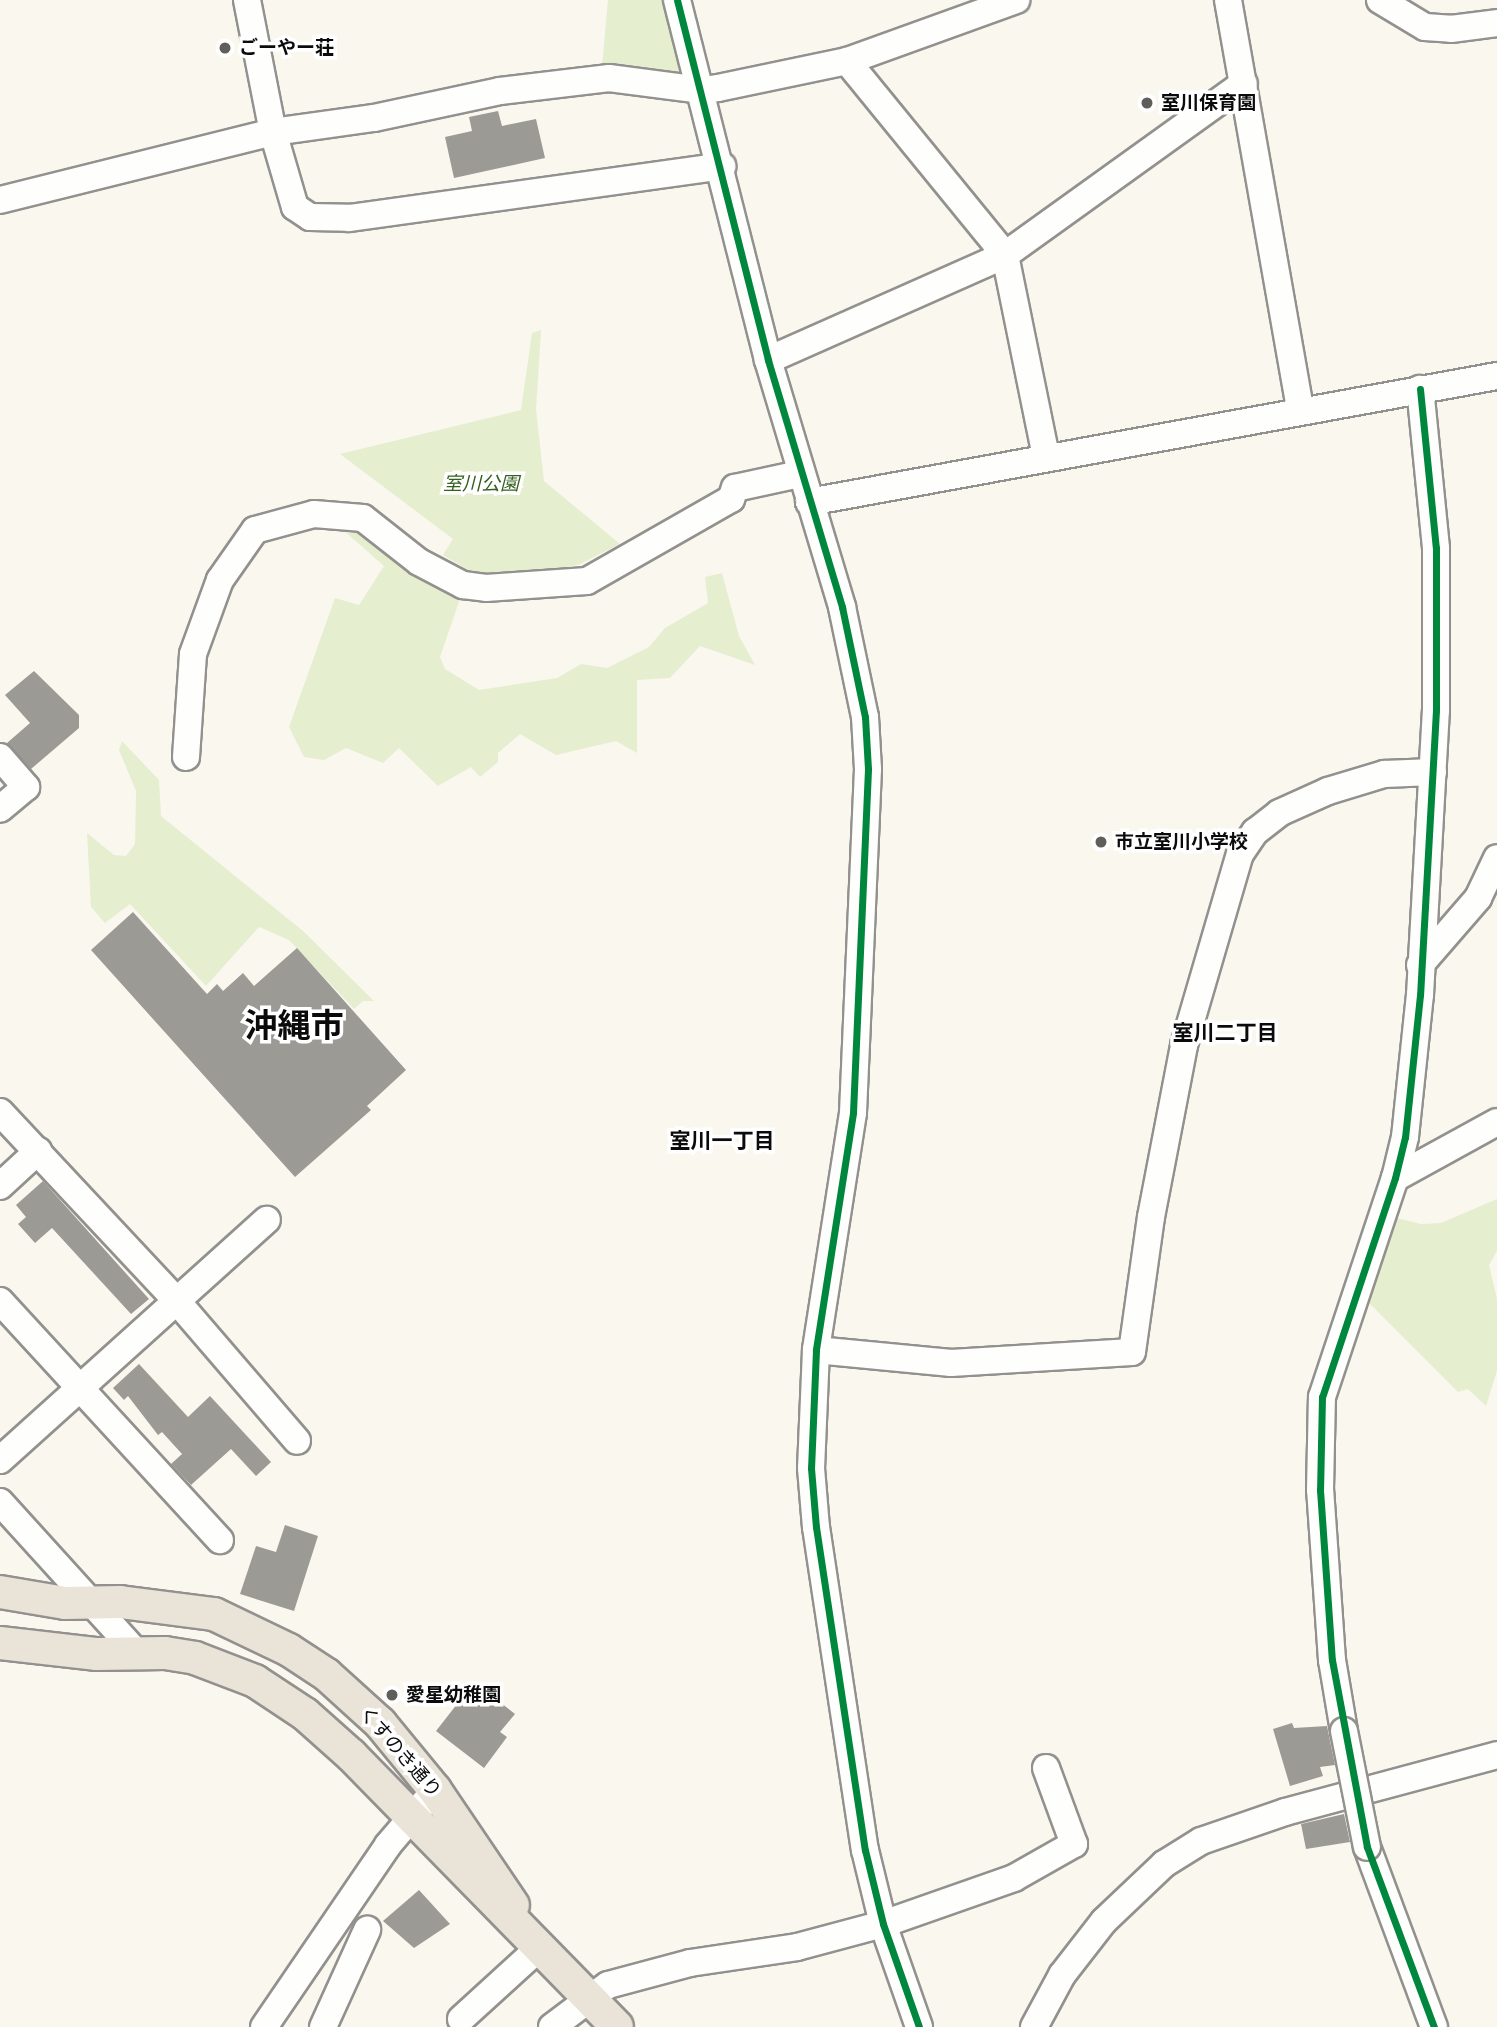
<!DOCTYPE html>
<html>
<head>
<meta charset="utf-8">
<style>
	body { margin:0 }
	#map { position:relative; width:1497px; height:2027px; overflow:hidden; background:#faf7ef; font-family:Lora,"Noto Sans JP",serif }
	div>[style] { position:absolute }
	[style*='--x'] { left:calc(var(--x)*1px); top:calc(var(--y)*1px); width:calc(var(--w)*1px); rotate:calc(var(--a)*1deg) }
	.green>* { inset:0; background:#e6eed0 }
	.building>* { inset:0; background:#9c9a95 }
	.roads { filter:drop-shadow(2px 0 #93918e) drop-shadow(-2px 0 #93918e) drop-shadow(0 2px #93918e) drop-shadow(0 -2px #93918e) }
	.minor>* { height:26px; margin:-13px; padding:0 13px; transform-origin:13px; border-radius:13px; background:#fefefd }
	.major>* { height:32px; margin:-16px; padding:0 16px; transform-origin:16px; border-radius:16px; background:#eae3d8 }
	.bridges { filter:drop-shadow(2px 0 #93918e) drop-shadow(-2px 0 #93918e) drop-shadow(0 2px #93918e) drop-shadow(0 -2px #93918e) }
	.minor-bridge>* { height:26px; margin:-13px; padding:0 13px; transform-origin:13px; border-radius:13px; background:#fefefd }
	.cycleway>* { height:7px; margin:-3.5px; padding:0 3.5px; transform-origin:3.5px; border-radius:3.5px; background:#00873e }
	.dots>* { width:19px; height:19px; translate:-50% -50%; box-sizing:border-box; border:4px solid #fff; border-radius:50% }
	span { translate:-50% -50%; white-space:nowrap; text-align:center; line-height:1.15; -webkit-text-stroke:7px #fff; paint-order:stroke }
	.poi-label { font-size:19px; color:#0b0b0b; font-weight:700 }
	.left { translate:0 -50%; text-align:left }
	.park-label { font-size:19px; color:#355f20; font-style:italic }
	.street-label { font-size:19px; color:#0b0b0b }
	.neighbourhood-label { font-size:21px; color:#0b0b0b; font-weight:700 }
	.town-label { font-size:33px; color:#0b0b0b; font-weight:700 }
</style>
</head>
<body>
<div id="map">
	<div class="green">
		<div style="clip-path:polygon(608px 0,677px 0,702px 90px,601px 78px)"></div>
		<div style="clip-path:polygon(541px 330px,536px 409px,544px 481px,620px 544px,580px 564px,557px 570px,474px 573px,443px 555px,453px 539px,340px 454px,521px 410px,532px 333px)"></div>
		<div style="clip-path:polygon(334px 522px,359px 523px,463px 590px,440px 657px,445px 669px,479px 690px,557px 678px,581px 664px,607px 668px,649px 647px,665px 628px,708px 603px,705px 577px,722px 573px,739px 636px,755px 665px,700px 646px,670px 678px,637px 680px,637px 753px,616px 741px,556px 755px,520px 734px,498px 753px,498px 762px,480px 777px,471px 767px,438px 786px,399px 748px,383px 763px,346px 748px,324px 760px,304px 757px,289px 727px,335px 598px,359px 605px,384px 566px)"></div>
		<div style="clip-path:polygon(122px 741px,159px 780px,161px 816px,303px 931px,374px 1001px,363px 1001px,354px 1009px,289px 940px,259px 927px,206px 986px,130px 904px,105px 923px,91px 907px,87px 833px,114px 855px,126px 856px,135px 844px,136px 791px,119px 750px)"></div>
		<div style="clip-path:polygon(1497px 1199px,1497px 1251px,1489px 1265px,1497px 1299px,1497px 1371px,1486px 1406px,1468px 1389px,1458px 1392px,1357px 1291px,1384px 1215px,1421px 1224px,1441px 1223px)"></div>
	</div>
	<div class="building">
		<div style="clip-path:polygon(498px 111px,502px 126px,536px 119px,545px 158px,454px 178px,445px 137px,472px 131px,469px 117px)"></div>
		<div style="clip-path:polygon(34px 671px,79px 715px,79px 728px,31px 769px,7px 743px,30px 723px,5px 695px)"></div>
		<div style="clip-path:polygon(133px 912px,207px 994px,217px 984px,223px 991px,243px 973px,254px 986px,297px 948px,406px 1070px,367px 1106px,371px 1110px,295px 1177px,91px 950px)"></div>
		<div style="clip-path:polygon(43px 1181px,149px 1299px,131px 1314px,52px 1228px,35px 1243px,18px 1224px,26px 1217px,16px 1205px)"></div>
		<div style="clip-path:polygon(139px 1364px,188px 1417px,210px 1396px,271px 1462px,256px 1476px,231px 1449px,191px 1485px,171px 1464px,182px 1454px,162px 1432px,158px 1435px,128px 1396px,124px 1400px,113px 1388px)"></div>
		<div style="clip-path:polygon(285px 1525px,318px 1536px,294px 1611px,240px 1594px,256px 1546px,276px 1552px)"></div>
		<div style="clip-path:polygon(483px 1689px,515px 1714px,500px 1732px,507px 1737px,484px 1768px,436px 1731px,461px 1699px,470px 1705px)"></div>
		<div style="clip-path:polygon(1292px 1723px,1294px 1728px,1327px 1726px,1335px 1765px,1320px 1767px,1323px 1776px,1290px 1786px,1273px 1729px)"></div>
		<div style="clip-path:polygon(1344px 1814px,1350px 1842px,1306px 1849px,1301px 1824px)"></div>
		<div style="clip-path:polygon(419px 1890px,450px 1924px,414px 1948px,383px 1921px)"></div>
	</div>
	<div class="roads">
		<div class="minor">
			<div style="--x:247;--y:0;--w:135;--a:78.9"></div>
			<div style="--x:273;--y:132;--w:78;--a:73.7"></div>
			<div style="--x:295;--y:207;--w:18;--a:34"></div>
			<div style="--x:310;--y:217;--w:39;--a:1"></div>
			<div style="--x:349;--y:218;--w:377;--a:-7.9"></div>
			<div style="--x:677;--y:0;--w:371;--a:75.8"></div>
			<div style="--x:768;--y:360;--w:258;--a:73.3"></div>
			<div style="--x:842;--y:607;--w:112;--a:78.2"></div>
			<div style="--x:865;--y:717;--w:52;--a:86.7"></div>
			<div style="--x:868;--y:769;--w:344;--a:92.5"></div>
			<div style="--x:853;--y:1113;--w:240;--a:98.9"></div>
			<div style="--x:816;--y:1350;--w:118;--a:92.4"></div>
			<div style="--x:811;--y:1468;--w:59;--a:85.2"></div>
			<div style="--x:816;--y:1527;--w:327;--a:81.4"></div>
			<div style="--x:865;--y:1850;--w:76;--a:76.3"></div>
			<div style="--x:883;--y:1924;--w:109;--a:70.7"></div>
			<div style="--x:1228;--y:0;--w:415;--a:80"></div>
			<div style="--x:1380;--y:0;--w:52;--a:31"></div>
			<div style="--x:1425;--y:27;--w:26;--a:4"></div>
			<div style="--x:1451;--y:29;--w:46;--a:-7.4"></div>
			<div style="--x:847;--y:61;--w:250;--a:50.8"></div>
			<div style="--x:1005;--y:255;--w:205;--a:78.5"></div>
			<div style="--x:0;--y:200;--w:281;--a:-14"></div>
			<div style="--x:273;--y:132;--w:102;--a:-7.9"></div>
			<div style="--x:374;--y:118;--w:129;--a:-12.1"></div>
			<div style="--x:500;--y:91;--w:110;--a:-6.8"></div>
			<div style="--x:609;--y:78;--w:94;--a:7.4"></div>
			<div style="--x:702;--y:90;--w:16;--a:-7"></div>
			<div style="--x:718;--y:88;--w:132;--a:-11.8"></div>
			<div style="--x:847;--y:61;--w:180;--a:-19.8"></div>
			<div style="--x:768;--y:360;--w:259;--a:-23.9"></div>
			<div style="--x:1005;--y:255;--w:294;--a:-35.7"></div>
			<div style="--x:809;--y:502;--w:699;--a:-10.38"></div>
			<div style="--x:0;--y:757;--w:40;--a:49"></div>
			<div style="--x:26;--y:787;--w:34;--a:140"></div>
			<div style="--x:186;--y:757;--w:103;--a:-86.1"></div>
			<div style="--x:193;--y:654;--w:79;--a:-70"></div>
			<div style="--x:220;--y:580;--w:61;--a:-55"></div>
			<div style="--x:255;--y:530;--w:61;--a:-15.2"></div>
			<div style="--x:314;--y:514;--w:49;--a:4.7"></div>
			<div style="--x:363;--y:518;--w:71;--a:38.2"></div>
			<div style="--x:419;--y:562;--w:50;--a:27.6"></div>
			<div style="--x:463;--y:585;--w:23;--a:7"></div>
			<div style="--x:486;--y:588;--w:101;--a:-4"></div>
			<div style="--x:587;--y:581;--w:166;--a:-29.7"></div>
			<div style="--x:731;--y:499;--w:12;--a:-70"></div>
			<div style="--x:735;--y:488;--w:66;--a:-12.2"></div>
			<div style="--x:1420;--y:965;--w:89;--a:-49.1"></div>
			<div style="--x:1478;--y:898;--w:44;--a:-64.6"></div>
			<div style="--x:0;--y:1112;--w:256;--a:46.9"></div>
			<div style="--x:175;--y:1299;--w:187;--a:49.3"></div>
			<div style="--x:1395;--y:1178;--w:116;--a:-28.8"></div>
			<div style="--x:0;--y:1186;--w:52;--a:-42.6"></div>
			<div style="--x:0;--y:1301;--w:325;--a:47.4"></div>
			<div style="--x:816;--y:1350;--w:136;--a:5.5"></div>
			<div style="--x:951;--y:1363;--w:181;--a:-3.5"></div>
			<div style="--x:1132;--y:1352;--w:136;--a:-82"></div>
			<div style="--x:1151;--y:1217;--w:175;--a:-79.1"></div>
			<div style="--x:1184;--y:1045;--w:199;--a:-73.7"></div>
			<div style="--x:1240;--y:854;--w:27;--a:-56"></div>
			<div style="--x:1255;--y:832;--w:31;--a:-38"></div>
			<div style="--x:1279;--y:813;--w:54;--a:-24.2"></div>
			<div style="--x:1328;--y:791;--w:59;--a:-16.9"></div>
			<div style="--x:1384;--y:774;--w:49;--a:-2.3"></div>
			<div style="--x:0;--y:1460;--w:359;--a:-42"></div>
			<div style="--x:0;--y:1502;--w:202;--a:47.8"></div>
			<div style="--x:1344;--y:1731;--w:72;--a:-99.6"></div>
			<div style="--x:1332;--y:1660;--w:170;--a:-94"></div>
			<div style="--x:1320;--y:1490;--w:93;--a:-88.8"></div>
			<div style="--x:1322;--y:1397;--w:231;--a:-71.6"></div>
			<div style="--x:1395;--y:1178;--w:42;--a:-76.3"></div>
			<div style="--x:1405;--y:1137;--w:143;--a:-84"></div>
			<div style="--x:1420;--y:995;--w:285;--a:-86.8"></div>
			<div style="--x:1436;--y:710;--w:162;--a:-90"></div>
			<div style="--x:1436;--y:548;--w:160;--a:-95.7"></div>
			<div style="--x:1367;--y:1847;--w:192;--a:69.6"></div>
			<div style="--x:461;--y:2019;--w:107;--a:-42.3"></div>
			<div style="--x:264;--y:2027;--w:220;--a:-55.7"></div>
			<div style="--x:388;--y:1845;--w:72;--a:-49.5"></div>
			<div style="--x:323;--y:2027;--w:107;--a:-65.6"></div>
			<div style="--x:552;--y:2027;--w:70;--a:-36.9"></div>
			<div style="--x:608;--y:1985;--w:85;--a:-15"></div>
			<div style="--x:690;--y:1963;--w:108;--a:-8.5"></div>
			<div style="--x:797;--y:1947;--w:89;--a:-15"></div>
			<div style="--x:883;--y:1924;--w:139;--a:-19.3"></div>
			<div style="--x:1014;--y:1878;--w:69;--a:-29.5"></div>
			<div style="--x:1074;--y:1844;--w:81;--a:-110.2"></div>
			<div style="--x:1034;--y:2027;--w:59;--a:-61.7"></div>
			<div style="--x:1062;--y:1975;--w:68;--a:-52.1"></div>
			<div style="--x:1104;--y:1921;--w:83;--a:-43.5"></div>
			<div style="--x:1164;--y:1864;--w:44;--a:-31.9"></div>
			<div style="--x:1201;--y:1841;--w:89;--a:-19"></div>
			<div style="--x:1285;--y:1812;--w:220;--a:-15"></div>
		</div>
		<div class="major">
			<div style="--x:0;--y:1592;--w:66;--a:9.6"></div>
			<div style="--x:65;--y:1603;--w:55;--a:-1"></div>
			<div style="--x:120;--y:1602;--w:95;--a:7.3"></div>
			<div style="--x:214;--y:1614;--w:83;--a:25.6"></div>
			<div style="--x:289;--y:1650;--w:45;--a:33.3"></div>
			<div style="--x:327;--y:1675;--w:72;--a:42.2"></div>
			<div style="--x:380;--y:1723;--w:87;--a:50.6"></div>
			<div style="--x:435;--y:1790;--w:139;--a:55.9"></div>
			<div style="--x:0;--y:1643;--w:98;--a:6.5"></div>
			<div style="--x:97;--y:1654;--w:68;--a:-0.8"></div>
			<div style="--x:165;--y:1653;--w:30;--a:9"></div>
			<div style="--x:195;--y:1658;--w:64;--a:21"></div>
			<div style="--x:255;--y:1681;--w:60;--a:33.4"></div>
			<div style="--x:305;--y:1714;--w:62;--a:41.7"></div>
			<div style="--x:351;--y:1755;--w:380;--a:45.6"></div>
		</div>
	</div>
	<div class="bridges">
		<div class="minor-bridge">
			<div style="--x:1344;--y:1731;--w:118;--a:78.8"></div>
		</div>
	</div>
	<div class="cycleway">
		<div style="--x:677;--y:0;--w:371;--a:75.8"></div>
		<div style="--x:768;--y:360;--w:258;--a:73.3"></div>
		<div style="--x:842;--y:607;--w:112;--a:78.2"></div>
		<div style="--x:865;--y:717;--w:52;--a:86.7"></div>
		<div style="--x:868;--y:769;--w:344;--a:92.5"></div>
		<div style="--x:853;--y:1113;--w:240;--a:98.9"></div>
		<div style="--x:816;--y:1350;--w:118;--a:92.4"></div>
		<div style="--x:811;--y:1468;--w:59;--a:85.2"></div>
		<div style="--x:816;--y:1527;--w:327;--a:81.4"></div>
		<div style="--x:865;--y:1850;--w:76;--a:76.3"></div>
		<div style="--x:883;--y:1924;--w:109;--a:70.7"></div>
		<div style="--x:1420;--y:389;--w:160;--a:84.3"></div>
		<div style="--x:1436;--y:548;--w:162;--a:90"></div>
		<div style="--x:1436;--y:710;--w:285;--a:93.2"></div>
		<div style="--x:1420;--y:995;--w:143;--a:96"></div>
		<div style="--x:1405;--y:1137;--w:42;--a:103.7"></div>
		<div style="--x:1395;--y:1178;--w:231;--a:108.4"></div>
		<div style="--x:1322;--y:1397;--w:93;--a:91.2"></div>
		<div style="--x:1320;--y:1490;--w:170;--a:86"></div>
		<div style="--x:1332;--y:1660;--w:190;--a:79.4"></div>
		<div style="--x:1367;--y:1847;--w:192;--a:69.6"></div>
	</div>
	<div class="dots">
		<div style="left:225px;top:48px;background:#5f5e5b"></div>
		<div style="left:1147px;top:103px;background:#5f5e5b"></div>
		<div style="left:1101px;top:842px;background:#5f5e5b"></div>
		<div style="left:392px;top:1695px;background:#5f5e5b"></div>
	</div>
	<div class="poi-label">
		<span class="left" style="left:239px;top:48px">ごーやー荘</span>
		<span class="left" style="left:1161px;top:103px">室川保育園</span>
		<span class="left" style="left:1115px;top:842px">市立室川小学校</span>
		<span class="left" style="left:406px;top:1695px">愛星幼稚園</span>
	</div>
	<div class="park-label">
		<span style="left:481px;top:484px">室川公園</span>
	</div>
	<div class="street-label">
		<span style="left:400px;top:1752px;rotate:49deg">くすのき通り</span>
	</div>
	<div class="neighbourhood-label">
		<span style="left:1225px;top:1033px">室川二丁目</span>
		<span style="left:722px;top:1141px">室川一丁目</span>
	</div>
	<div class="town-label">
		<span style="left:294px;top:1026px">沖縄市</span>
	</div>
</div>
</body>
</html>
